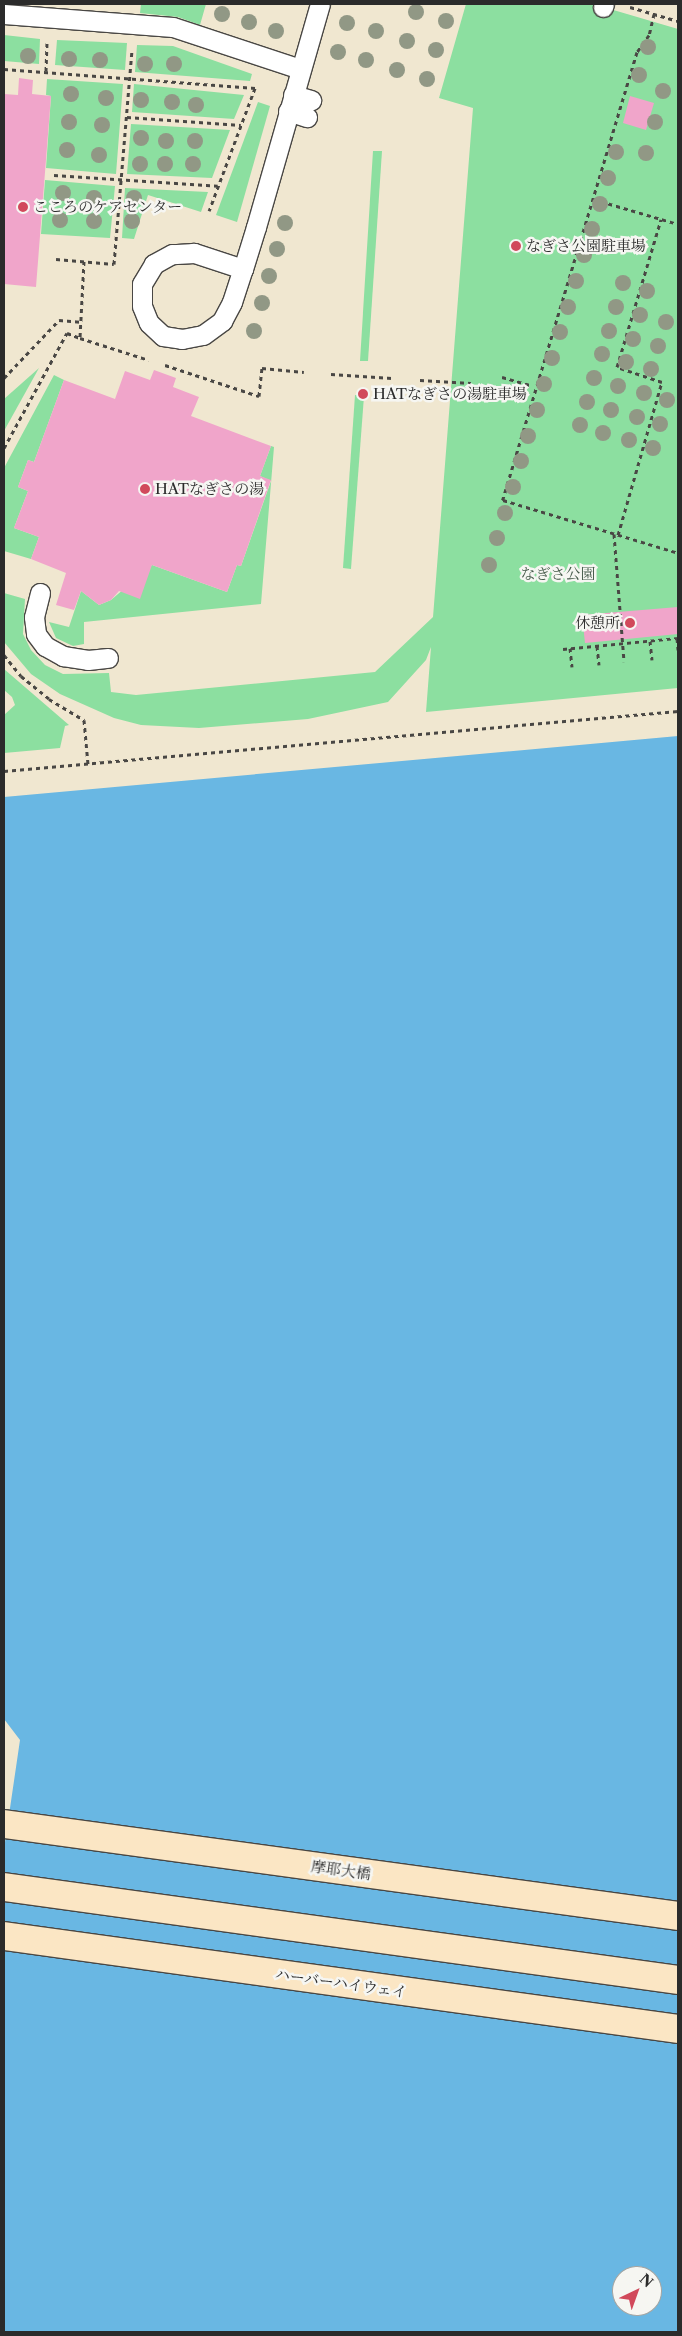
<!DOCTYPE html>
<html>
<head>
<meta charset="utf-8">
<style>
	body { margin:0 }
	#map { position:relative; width:682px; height:2336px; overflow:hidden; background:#f0e7d0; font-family:"Libre Caslon Text","Noto Serif JP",serif }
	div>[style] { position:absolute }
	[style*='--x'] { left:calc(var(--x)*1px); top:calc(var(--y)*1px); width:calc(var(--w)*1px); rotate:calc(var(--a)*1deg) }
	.green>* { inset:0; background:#8cdfa0 }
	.water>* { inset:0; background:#69b7e3 }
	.building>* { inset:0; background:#f0a5ca }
	.path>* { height:3px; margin-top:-1.5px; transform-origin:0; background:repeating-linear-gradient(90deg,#494744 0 4px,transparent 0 8px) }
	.roads { filter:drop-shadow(1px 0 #494744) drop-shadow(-1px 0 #494744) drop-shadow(0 1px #494744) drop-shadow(0 -1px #494744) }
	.lane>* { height:19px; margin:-9.5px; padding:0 9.5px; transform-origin:9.5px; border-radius:9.5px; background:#fff }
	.secondary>* { height:28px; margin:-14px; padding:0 14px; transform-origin:14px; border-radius:14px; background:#fbe6c4 }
	.trees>* { width:16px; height:16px; margin:-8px; border-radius:50%; background:#919885 }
	.dots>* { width:14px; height:14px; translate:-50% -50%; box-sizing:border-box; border:2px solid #f6f6f2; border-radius:50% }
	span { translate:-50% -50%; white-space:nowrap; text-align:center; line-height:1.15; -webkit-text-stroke:5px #f6f6f2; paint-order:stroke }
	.poi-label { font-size:15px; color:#2b2b2b }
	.left { translate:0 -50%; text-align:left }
	.right { translate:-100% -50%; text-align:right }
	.park-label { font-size:15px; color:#435848 }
	.street-label { font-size:15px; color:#2b2b2b }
	.frame { position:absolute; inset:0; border:5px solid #2b2b2b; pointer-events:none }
	.north { position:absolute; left:612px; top:2266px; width:50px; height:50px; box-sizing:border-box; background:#f6f6f2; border:1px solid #a5a5a2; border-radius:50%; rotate:42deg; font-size:14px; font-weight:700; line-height:20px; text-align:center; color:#2b2b2b }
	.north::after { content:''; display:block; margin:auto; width:18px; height:22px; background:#d1495b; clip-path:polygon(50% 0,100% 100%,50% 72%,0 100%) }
</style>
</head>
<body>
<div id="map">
	<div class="green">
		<div style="clip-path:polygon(141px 4px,206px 4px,200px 25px,178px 17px,140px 13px)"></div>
		<div style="clip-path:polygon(466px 4px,593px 4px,678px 29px,678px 688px,426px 712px,431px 647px,426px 660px,388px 702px,308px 719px,199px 728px,141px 725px,114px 718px,60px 694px,31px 674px,4px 642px,4px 593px,25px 599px,23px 634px,31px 650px,45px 665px,63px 674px,109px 673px,111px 692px,136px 695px,375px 672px,433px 617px,473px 108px,439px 98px)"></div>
		<div style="clip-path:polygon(4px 35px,40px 39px,39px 64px,4px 61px)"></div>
		<div style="clip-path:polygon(57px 40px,127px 43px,125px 70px,55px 65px)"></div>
		<div style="clip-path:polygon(137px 45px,173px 46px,252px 74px,250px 81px,135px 72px)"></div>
		<div style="clip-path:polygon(47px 79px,123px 84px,116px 174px,46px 168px,51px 96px,46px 95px)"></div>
		<div style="clip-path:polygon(134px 84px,244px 95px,234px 119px,132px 112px)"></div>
		<div style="clip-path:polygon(258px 102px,270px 106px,237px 222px,216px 215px)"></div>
		<div style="clip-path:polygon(131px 124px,230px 130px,212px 178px,127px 174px)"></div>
		<div style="clip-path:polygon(373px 151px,382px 151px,368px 361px,360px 361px)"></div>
		<div style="clip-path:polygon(45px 180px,115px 186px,110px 238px,41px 234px)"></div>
		<div style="clip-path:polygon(125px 188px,208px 192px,201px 212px,148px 195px,134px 239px,122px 238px)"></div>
		<div style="clip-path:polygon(39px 368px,4px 431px,4px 399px)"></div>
		<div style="clip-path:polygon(54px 375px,64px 380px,34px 462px,28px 460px,18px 487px,28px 491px,14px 528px,39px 537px,31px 559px,4px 551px,4px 468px)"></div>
		<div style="clip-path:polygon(355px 395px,364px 396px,351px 569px,343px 568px)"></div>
		<div style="clip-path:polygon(271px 446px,274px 447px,261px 604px,84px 622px,84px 644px,73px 646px,56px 638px,49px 622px,69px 627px,81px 591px,99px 605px,111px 600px,152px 565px,227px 592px,237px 565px,241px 566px,271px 481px,260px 476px)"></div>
		<div style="clip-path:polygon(4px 669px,69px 725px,65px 726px,60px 748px,4px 753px,4px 715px,15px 705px,12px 697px,4px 690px)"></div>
	</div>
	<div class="water">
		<div style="clip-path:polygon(evenodd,678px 736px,678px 2332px,4px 2332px,4px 1849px,20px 1740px,4px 1719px,4px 797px,678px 736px,622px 2276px,652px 2276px,652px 2306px,622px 2306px,622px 2276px)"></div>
	</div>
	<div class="building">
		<div style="clip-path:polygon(19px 78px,33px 80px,32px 94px,51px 96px,36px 287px,4px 284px,4px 94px,18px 95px)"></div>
		<div style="clip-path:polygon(630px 96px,654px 103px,646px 130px,623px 123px)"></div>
		<div style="clip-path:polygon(154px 370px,176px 378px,173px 387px,199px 397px,191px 416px,271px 446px,260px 476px,271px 480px,241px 566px,237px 565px,227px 592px,152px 565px,140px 599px,119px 591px,111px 600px,99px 605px,81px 591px,74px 610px,56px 605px,66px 573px,31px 559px,39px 537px,14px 528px,28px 491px,18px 487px,28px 460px,34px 462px,64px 380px,115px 399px,125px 371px,150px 380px)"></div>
		<div style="clip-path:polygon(678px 607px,678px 634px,585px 643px,582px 615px)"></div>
	</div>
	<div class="path">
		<div style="--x:630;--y:7;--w:50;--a:16.3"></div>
		<div style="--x:654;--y:14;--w:22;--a:103"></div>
		<div style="--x:649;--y:35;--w:21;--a:125"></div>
		<div style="--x:637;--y:52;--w:468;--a:106.7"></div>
		<div style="--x:503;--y:500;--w:183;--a:16.8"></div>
		<div style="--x:4;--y:69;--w:252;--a:4.3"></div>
		<div style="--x:255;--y:88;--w:131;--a:110.5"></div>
		<div style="--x:46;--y:71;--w:28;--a:-88"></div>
		<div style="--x:127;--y:117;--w:114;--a:4"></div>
		<div style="--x:54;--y:175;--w:164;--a:3.8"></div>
		<div style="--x:593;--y:199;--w:89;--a:16.4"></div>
		<div style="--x:56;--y:259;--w:58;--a:4.9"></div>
		<div style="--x:114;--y:264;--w:216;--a:-85.2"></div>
		<div style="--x:84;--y:261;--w:77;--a:93"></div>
		<div style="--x:80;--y:338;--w:72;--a:17.7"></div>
		<div style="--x:165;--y:365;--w:99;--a:18.3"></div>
		<div style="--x:259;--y:396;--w:28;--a:-84"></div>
		<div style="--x:262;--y:368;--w:42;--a:5.4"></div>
		<div style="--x:331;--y:374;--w:61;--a:3.8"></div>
		<div style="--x:502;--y:377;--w:29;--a:16"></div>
		<div style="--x:4;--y:378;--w:80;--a:-46.5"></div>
		<div style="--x:59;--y:320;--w:21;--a:5"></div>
		<div style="--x:420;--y:380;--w:51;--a:3.4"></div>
		<div style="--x:4;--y:448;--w:131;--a:-61.3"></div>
		<div style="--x:67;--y:333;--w:14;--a:21"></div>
		<div style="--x:614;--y:534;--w:128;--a:85.5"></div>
		<div style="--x:618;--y:535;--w:159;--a:-74"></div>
		<div style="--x:662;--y:382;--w:47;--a:-161.6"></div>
		<div style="--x:617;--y:367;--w:154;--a:-73.4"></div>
		<div style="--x:677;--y:638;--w:12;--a:85"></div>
		<div style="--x:650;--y:641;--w:19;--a:84"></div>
		<div style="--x:597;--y:646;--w:19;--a:84"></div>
		<div style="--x:570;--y:648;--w:19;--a:84"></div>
		<div style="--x:563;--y:649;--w:116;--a:-5.5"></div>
		<div style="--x:4;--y:655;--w:27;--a:51"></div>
		<div style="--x:21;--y:676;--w:36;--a:39"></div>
		<div style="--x:49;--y:699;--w:41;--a:31"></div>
		<div style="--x:84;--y:720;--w:44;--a:84.8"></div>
		<div style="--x:4;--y:771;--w:677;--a:-5.09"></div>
	</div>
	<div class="roads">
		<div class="lane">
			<div style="--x:603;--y:7;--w:3;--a:-72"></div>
			<div style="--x:4;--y:14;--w:169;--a:4.4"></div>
			<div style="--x:173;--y:27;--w:134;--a:18.3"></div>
			<div style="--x:293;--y:95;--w:19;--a:16"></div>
			<div style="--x:288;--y:111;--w:20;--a:18"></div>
			<div style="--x:243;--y:269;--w:52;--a:-161.9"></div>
			<div style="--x:194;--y:253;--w:22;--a:177"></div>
			<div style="--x:172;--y:254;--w:21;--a:151"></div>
			<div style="--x:154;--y:264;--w:23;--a:121"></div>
			<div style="--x:142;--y:284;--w:22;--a:90"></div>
			<div style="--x:142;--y:306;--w:18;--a:68"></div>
			<div style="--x:149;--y:323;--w:19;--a:43"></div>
			<div style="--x:163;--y:336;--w:19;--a:9"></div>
			<div style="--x:182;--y:339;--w:21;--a:-11"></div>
			<div style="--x:203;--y:335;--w:24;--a:-36"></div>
			<div style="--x:222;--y:321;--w:21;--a:-62"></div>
			<div style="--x:232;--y:302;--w:35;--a:-72"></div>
			<div style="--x:243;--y:269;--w:44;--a:-72.8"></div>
			<div style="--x:256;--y:227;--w:232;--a:-74"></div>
			<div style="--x:40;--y:593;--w:25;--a:104"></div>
			<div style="--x:34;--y:617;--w:17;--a:83"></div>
			<div style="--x:36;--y:634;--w:15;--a:53"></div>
			<div style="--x:45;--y:646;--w:21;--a:29"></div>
			<div style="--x:63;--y:656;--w:25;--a:9"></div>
			<div style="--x:88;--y:660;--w:20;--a:-6"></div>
		</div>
		<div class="secondary">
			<div style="--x:4;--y:1824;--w:680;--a:7.77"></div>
			<div style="--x:4;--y:1887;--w:680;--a:7.86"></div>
			<div style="--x:4;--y:1936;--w:680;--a:7.86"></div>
		</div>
	</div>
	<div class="trees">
		<div style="left:416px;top:12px"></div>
		<div style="left:222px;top:14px"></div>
		<div style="left:446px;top:21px"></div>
		<div style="left:249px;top:22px"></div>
		<div style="left:347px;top:23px"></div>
		<div style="left:276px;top:31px"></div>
		<div style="left:376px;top:31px"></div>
		<div style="left:407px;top:41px"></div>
		<div style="left:648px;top:47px"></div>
		<div style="left:436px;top:50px"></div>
		<div style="left:338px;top:52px"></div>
		<div style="left:28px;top:56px"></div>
		<div style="left:69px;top:59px"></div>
		<div style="left:100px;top:60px"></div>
		<div style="left:366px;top:60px"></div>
		<div style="left:145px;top:64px"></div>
		<div style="left:174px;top:64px"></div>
		<div style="left:397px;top:70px"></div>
		<div style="left:639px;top:75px"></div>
		<div style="left:427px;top:79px"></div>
		<div style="left:663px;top:91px"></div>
		<div style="left:71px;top:94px"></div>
		<div style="left:106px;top:98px"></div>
		<div style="left:141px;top:100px"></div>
		<div style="left:172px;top:102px"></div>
		<div style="left:196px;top:105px"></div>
		<div style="left:69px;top:122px"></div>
		<div style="left:655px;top:122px"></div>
		<div style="left:102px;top:125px"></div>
		<div style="left:141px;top:138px"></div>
		<div style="left:166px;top:141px"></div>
		<div style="left:195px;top:141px"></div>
		<div style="left:67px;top:150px"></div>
		<div style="left:616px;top:152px"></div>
		<div style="left:646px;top:153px"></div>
		<div style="left:99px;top:155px"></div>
		<div style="left:140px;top:164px"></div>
		<div style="left:165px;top:164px"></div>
		<div style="left:193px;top:164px"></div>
		<div style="left:608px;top:178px"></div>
		<div style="left:63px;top:193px"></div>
		<div style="left:94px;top:198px"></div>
		<div style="left:134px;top:198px"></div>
		<div style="left:600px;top:204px"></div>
		<div style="left:60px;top:220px"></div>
		<div style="left:94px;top:221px"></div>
		<div style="left:132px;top:221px"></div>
		<div style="left:285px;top:223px"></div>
		<div style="left:592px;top:229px"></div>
		<div style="left:277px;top:249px"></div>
		<div style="left:584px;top:255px"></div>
		<div style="left:269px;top:276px"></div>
		<div style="left:576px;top:281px"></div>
		<div style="left:623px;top:283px"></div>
		<div style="left:647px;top:291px"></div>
		<div style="left:262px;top:303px"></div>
		<div style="left:568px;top:307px"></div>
		<div style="left:616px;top:307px"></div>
		<div style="left:640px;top:315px"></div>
		<div style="left:666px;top:322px"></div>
		<div style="left:254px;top:331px"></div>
		<div style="left:609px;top:331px"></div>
		<div style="left:560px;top:332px"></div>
		<div style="left:633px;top:339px"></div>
		<div style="left:658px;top:346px"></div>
		<div style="left:602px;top:354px"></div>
		<div style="left:552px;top:358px"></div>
		<div style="left:626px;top:362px"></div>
		<div style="left:651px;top:369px"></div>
		<div style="left:594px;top:378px"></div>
		<div style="left:544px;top:384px"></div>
		<div style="left:618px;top:386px"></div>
		<div style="left:644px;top:393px"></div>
		<div style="left:667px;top:400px"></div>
		<div style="left:587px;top:402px"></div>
		<div style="left:537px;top:410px"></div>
		<div style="left:611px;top:410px"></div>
		<div style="left:637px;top:417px"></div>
		<div style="left:660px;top:424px"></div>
		<div style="left:580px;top:425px"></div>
		<div style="left:603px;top:433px"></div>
		<div style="left:528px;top:436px"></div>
		<div style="left:629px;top:440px"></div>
		<div style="left:653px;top:448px"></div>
		<div style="left:521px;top:461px"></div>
		<div style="left:513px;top:487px"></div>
		<div style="left:505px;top:513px"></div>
		<div style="left:497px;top:538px"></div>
		<div style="left:489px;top:565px"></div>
	</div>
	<div class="dots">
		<div style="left:23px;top:207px;background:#d1495b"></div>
		<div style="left:516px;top:246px;background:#d1495b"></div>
		<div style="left:363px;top:394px;background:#d1495b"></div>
		<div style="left:145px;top:489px;background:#d1495b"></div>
		<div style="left:630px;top:623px;background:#d1495b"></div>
	</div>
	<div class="poi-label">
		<span class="left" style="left:33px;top:207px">こころのケアセンター</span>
		<span class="left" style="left:526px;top:246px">なぎさ公園駐車場</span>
		<span class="left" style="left:373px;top:394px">HATなぎさの湯駐車場</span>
		<span class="left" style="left:155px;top:489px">HATなぎさの湯</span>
		<span class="right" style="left:620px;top:623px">休憩所</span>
	</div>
	<div class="park-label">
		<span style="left:558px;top:574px">なぎさ公園</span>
	</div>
	<div class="street-label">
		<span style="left:341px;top:1870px;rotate:8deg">摩耶大橋</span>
		<span style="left:341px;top:1983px;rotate:8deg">ハーバーハイウェイ</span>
	</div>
	<div class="frame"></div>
	<div class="north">N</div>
</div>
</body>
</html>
